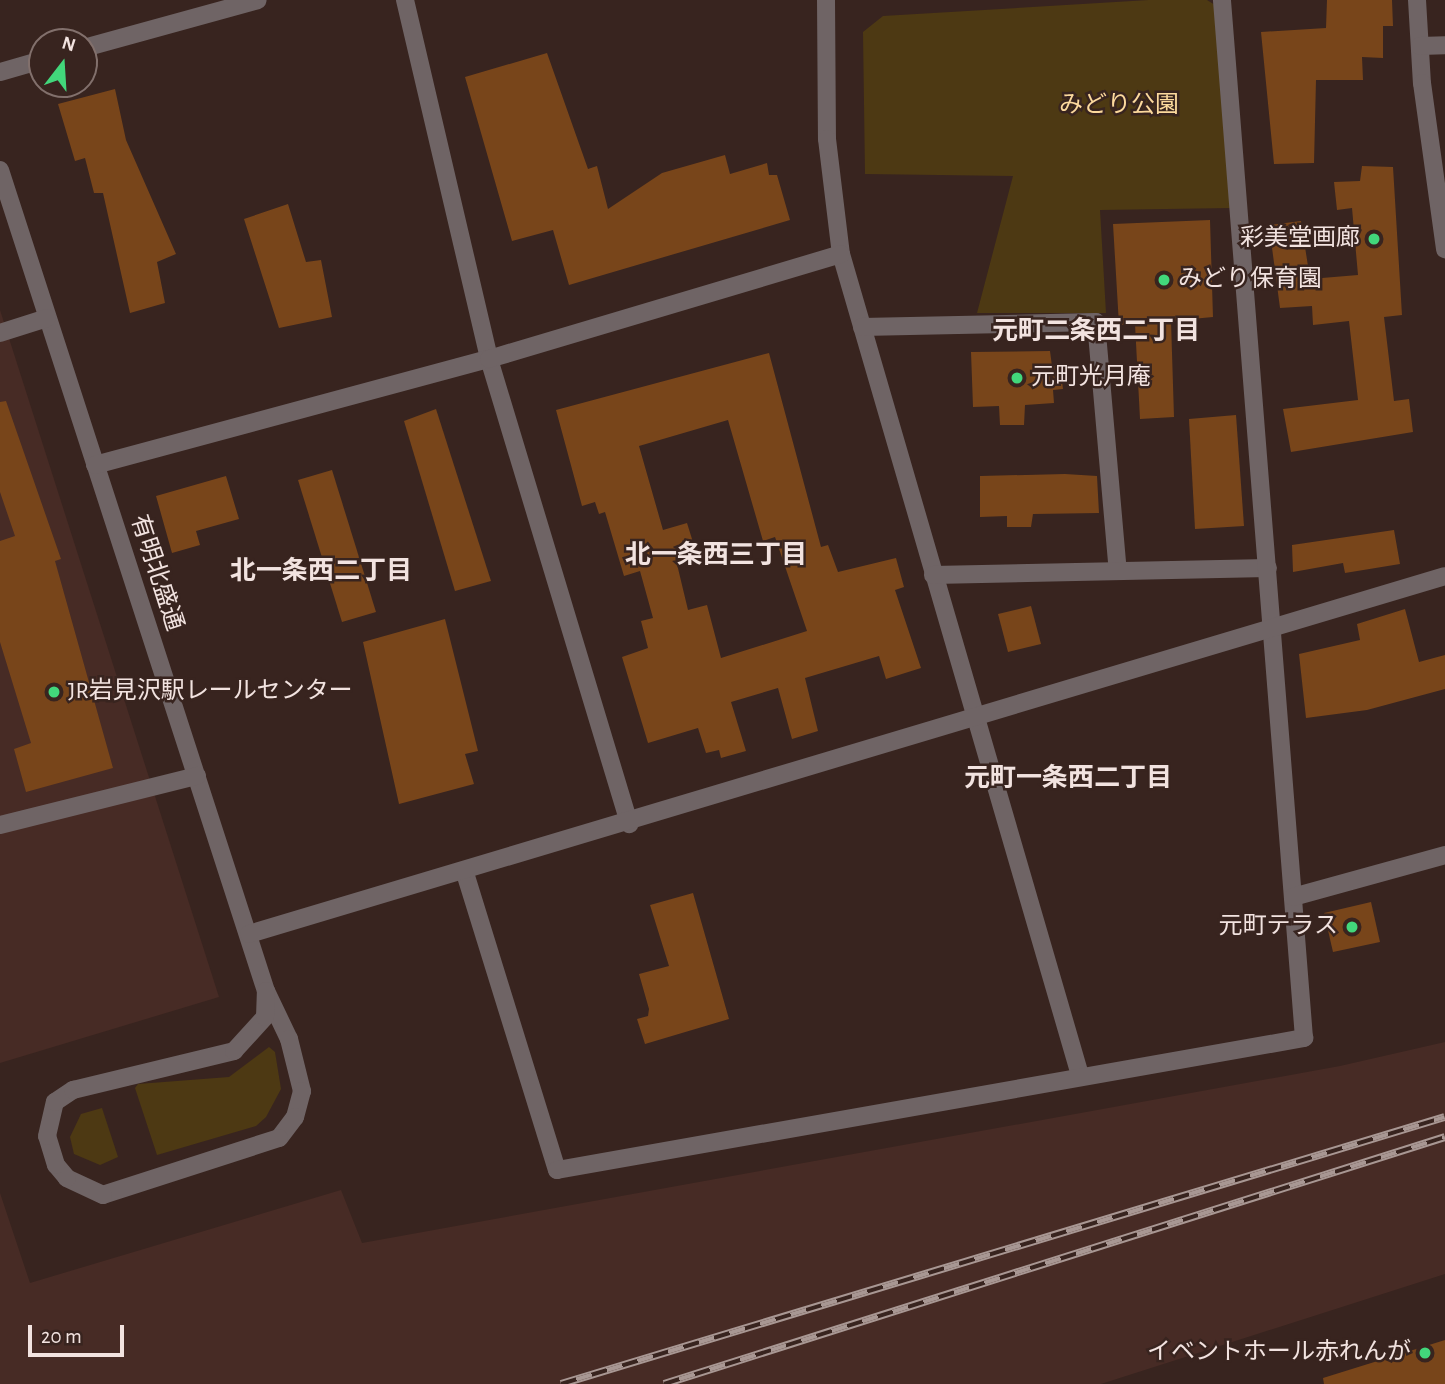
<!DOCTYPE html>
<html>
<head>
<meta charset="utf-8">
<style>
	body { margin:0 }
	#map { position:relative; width:1445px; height:1384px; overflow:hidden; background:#38241f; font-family:"Alegreya Sans","Noto Sans JP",sans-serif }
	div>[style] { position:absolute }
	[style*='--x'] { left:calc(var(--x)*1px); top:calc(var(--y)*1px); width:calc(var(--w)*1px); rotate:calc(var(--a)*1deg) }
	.built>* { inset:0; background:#472b25 }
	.green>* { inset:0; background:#4d3913 }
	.building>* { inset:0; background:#78451a }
	.minor>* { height:18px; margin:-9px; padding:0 9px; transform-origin:9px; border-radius:9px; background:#6f6465 }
	.rail>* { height:8px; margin-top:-4px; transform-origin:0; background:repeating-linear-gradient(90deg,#38241f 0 16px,#a89793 0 32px); box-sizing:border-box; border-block:2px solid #a89793 }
	.dots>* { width:19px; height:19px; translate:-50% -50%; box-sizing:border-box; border:4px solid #38241f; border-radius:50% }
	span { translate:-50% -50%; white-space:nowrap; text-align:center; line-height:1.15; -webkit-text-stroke:5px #38241f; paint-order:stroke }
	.park-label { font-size:24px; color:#fcd99d }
	.poi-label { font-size:24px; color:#f2e3e0 }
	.right { translate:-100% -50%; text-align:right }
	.left { translate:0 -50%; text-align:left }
	.street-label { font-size:24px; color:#f2e3e0 }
	.neighbourhood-label { font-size:26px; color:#f2e3e0; font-weight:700 }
	.north { position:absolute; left:28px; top:28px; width:70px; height:70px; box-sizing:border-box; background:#38241f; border:2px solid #82706c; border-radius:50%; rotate:17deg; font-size:19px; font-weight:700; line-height:28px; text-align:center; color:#f2e3e0 }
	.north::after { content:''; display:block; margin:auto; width:24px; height:32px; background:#42d77b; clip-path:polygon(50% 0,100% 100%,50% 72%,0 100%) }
	.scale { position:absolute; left:28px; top:1325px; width:96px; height:32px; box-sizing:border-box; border:4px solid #f2e3e0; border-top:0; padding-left:9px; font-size:21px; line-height:24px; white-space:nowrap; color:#f2e3e0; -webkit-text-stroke:5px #38241f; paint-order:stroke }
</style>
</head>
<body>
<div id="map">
	<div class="built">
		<div style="clip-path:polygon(0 310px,219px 997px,0 1063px)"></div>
		<div style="clip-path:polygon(1445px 1042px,1445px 1274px,1101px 1384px,0 1384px,0 1193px,30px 1283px,341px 1190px,362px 1243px,1340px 1066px)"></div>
	</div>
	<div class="green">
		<div style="clip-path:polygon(1149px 0,1207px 0,1218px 7px,1231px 208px,1100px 210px,1106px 313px,977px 313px,1013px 176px,865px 174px,863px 32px,883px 16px)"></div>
		<div style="clip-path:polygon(269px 1047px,275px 1052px,281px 1089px,266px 1117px,256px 1126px,157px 1155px,135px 1088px,138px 1084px,229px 1077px)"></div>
		<div style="clip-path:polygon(102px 1108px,118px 1157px,100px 1165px,74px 1154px,70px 1137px,81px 1114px)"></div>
	</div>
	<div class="building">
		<div style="clip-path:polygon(1327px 0,1392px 0,1393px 26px,1383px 26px,1383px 58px,1362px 57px,1363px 80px,1316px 80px,1314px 163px,1274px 164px,1261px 32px,1326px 28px)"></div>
		<div style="clip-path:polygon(547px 53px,588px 169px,597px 166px,608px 209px,662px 173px,725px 155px,730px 174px,767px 163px,769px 175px,777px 175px,790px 220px,569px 285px,553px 230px,512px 241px,465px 77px)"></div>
		<div style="clip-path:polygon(115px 89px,126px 140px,176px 254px,157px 262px,165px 303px,130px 313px,103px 193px,94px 193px,85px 158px,75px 161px,58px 104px)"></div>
		<div style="clip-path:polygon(1362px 166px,1393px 167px,1402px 315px,1384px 317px,1394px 401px,1409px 399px,1413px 432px,1291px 452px,1283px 409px,1358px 400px,1349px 321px,1313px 325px,1312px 306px,1280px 308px,1269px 225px,1301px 221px,1310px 279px,1358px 275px,1352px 208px,1337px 210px,1334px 182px,1360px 181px)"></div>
		<div style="clip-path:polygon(288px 204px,306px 262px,321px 260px,332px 317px,279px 328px,244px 219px)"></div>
		<div style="clip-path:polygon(1210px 220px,1213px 317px,1171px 321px,1174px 417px,1140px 419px,1135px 324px,1119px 325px,1113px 224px)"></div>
		<div style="clip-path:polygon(1050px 351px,1052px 366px,1060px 366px,1063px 389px,1053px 390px,1054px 403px,1025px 405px,1024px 425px,1000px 425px,999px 406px,973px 407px,971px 352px)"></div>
		<div style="clip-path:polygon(evenodd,769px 353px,821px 547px,828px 545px,838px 572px,896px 558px,904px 587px,895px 590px,921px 668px,886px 679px,879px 656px,805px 678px,818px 731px,792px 739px,778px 688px,731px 702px,746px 751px,721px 758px,719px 750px,706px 753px,698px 728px,648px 743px,622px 657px,648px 648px,641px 621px,653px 618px,640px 571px,624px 576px,605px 512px,599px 514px,595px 502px,582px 506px,556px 410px,769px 353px,728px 420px,763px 541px,775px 537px,807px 631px,721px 658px,707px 605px,688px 610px,676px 560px,697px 555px,687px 523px,663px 530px,639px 446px,728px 420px)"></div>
		<div style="clip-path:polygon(6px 401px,61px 559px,55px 561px,113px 768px,26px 792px,14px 749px,31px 743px,0 642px,0 541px,15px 536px,0 492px,0 402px)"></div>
		<div style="clip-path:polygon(436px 409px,491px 581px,455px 591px,404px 421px)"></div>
		<div style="clip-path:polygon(1236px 415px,1244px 526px,1195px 529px,1189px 419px)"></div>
		<div style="clip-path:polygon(332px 470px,376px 612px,342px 622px,298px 480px)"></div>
		<div style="clip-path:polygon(1065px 474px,1097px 476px,1099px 513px,1033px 514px,1031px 527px,1007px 527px,1007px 516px,980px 517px,980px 476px)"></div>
		<div style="clip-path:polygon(226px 476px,239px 519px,196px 531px,200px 545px,172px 553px,156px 496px)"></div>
		<div style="clip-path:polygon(1394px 530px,1400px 564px,1345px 573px,1343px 563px,1293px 572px,1292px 545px)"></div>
		<div style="clip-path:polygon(1031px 606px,1041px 644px,1008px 652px,998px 614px)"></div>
		<div style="clip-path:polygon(1405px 609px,1419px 662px,1445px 655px,1445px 689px,1367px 710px,1306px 718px,1299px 654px,1360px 640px,1357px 624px)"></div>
		<div style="clip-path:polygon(445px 619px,478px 751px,465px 754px,474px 784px,399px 804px,363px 642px)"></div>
		<div style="clip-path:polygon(693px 893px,729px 1019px,645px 1044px,637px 1019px,648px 1016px,649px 1009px,639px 974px,669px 966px,650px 905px)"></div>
		<div style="clip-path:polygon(1371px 902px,1380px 942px,1333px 952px,1324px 913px)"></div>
		<div style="clip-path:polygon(1445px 1340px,1445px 1384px,1324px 1384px,1323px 1378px)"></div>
	</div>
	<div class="minor">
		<div style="--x:405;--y:0;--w:369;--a:76.8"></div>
		<div style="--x:489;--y:359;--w:486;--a:73.2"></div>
		<div style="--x:826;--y:0;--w:139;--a:89.6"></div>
		<div style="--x:827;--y:139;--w:116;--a:83.1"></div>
		<div style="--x:841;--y:254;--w:855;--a:73.77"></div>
		<div style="--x:1417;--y:0;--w:83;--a:86.6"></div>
		<div style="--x:1422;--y:83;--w:168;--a:82.1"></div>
		<div style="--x:1420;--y:46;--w:25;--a:-2"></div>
		<div style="--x:84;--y:48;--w:180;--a:-15.4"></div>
		<div style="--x:0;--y:72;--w:44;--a:-15.9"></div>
		<div style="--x:0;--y:170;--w:863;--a:72.05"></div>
		<div style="--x:266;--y:991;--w:53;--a:64.4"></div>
		<div style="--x:289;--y:1039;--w:54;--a:76"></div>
		<div style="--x:302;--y:1091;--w:27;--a:105"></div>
		<div style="--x:295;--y:1117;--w:26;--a:127"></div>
		<div style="--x:279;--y:1138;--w:185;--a:162.1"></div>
		<div style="--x:103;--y:1195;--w:40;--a:-155"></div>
		<div style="--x:67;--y:1178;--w:17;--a:-130"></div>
		<div style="--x:56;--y:1165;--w:30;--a:-107"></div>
		<div style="--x:47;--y:1136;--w:35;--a:-77"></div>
		<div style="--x:55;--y:1102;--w:22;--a:-34"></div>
		<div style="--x:73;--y:1090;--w:166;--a:-13.6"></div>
		<div style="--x:234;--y:1051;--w:46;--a:-47.6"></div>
		<div style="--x:265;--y:1017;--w:26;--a:-88"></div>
		<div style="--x:862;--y:327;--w:234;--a:-1.2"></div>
		<div style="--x:1096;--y:322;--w:250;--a:85"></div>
		<div style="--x:0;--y:333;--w:49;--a:-17.7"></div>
		<div style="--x:95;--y:465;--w:408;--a:-15.1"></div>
		<div style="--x:489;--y:359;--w:367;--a:-16.6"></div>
		<div style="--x:933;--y:575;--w:335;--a:-1.2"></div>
		<div style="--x:0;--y:825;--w:203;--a:-14"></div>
		<div style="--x:465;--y:873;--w:311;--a:72.8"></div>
		<div style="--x:557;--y:1170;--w:759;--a:-10.02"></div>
		<div style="--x:1304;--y:1038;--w:1041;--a:-94.52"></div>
		<div style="--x:1293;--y:897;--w:158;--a:-15.4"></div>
		<div style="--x:249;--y:934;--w:1248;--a:-16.66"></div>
	</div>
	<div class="rail">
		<div style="--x:561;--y:1384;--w:923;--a:-16.81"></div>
		<div style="--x:664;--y:1384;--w:819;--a:-17.55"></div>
	</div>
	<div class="dots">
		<div style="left:1374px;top:239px;background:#42d77b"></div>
		<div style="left:1164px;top:280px;background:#42d77b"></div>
		<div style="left:1017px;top:378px;background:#42d77b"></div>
		<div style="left:54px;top:692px;background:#42d77b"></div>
		<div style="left:1352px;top:927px;background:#42d77b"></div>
		<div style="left:1425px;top:1353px;background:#42d77b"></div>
	</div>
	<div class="park-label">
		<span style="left:1119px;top:106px">みどり公園</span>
	</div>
	<div class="poi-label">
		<span class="right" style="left:1360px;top:239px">彩美堂画廊</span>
		<span class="left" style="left:1178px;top:280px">みどり保育園</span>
		<span class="left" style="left:1031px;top:378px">元町光月庵</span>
		<span class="left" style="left:68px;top:692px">JR岩見沢駅レールセンター</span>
		<span class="right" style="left:1338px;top:927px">元町テラス</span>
		<span class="right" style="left:1411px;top:1353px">イベントホール赤れんが</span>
	</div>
	<div class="street-label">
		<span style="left:156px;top:573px;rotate:72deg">有明北盛通</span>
	</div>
	<div class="neighbourhood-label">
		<span style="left:1096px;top:332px">元町二条西二丁目</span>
		<span style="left:716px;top:556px">北一条西三丁目</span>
		<span style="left:321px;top:572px">北一条西二丁目</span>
		<span style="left:1068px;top:779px">元町一条西二丁目</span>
	</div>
	<div class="north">N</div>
	<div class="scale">20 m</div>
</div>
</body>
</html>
